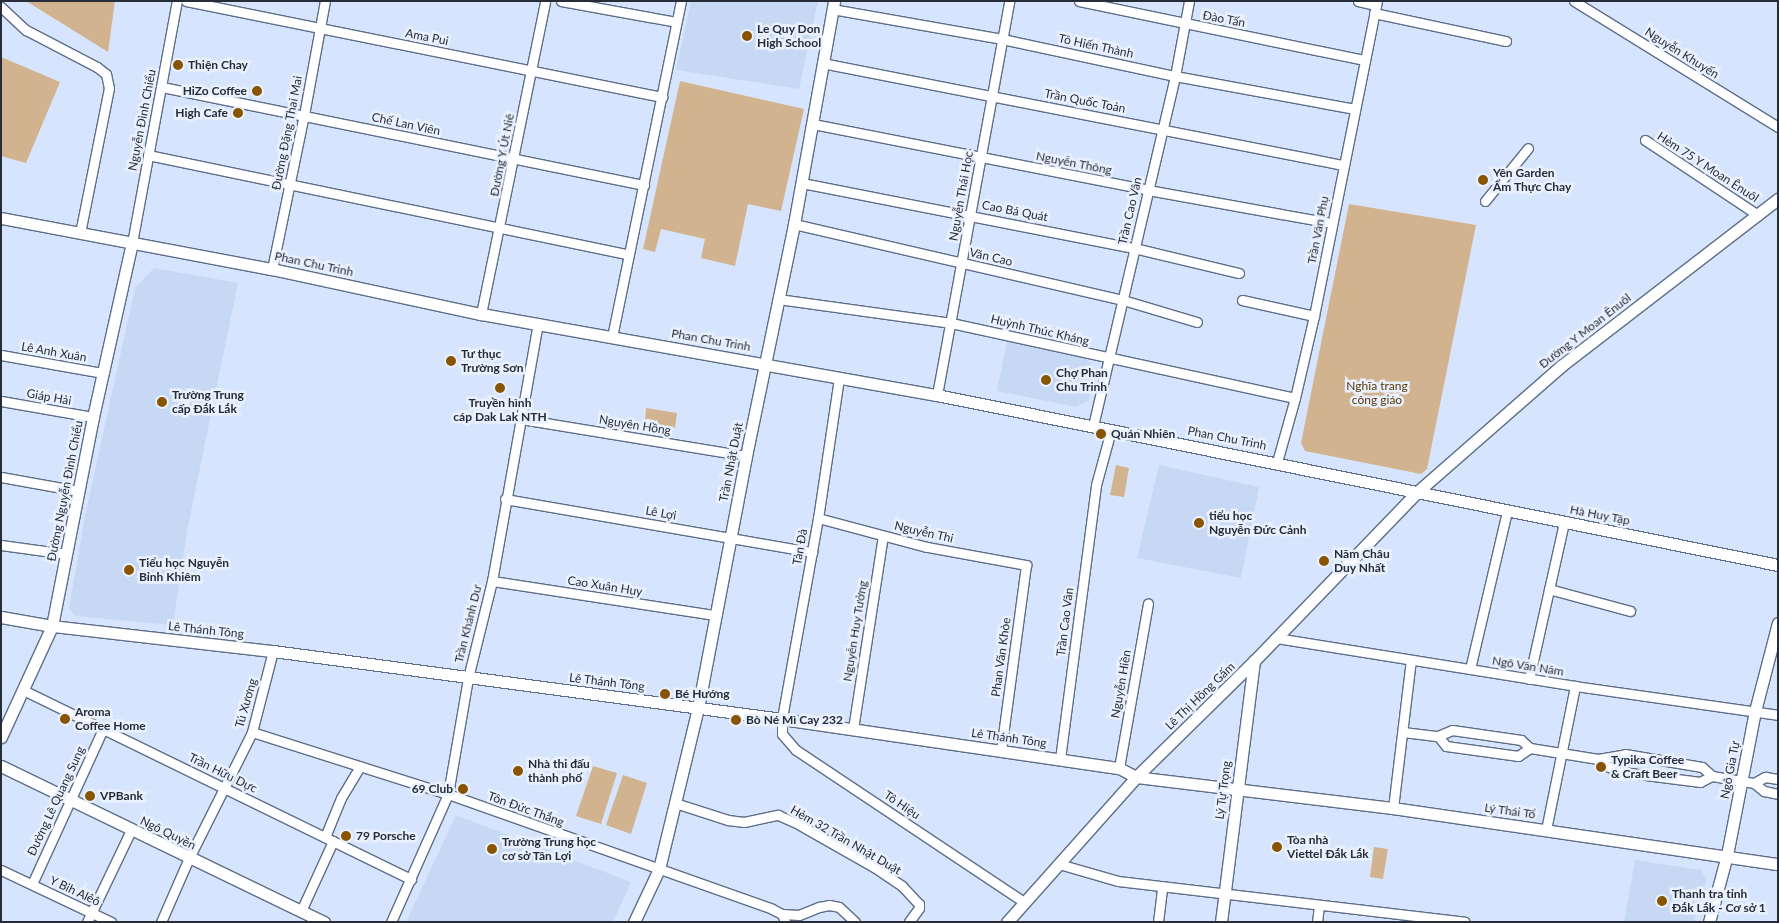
<!DOCTYPE html>
<html>
<head>
<meta charset="utf-8">
<style>
	body { margin:0 }
	#map { position:relative; width:1779px; height:923px; overflow:hidden; background:#d6e5fd; font-family:Lato,sans-serif }
	div>[style] { position:absolute }
	[style*='--x'] { left:calc(var(--x)*1px); top:calc(var(--y)*1px); width:calc(var(--w)*1px); rotate:calc(var(--a)*1deg) }
	.built>* { inset:0; background:#c7d8f5 }
	.green>* { inset:0; background:#d2b390 }
	.roads { filter:drop-shadow(1px 0 #5e6e88) drop-shadow(-1px 0 #5e6e88) drop-shadow(0 1px #5e6e88) drop-shadow(0 -1px #5e6e88) }
	.street>* { height:9px; margin:-4.5px; padding:0 4.5px; transform-origin:4.5px; border-radius:4.5px; background:#fff }
	.secondary>* { height:11px; margin:-5.5px; padding:0 5.5px; transform-origin:5.5px; border-radius:5.5px; background:#fff }
	.dots>* { width:14px; height:14px; translate:-50% -50%; box-sizing:border-box; border:2px solid #eaf1fe; border-radius:50% }
	span { translate:-50% -50%; white-space:nowrap; text-align:center; line-height:1.15; -webkit-text-stroke:5px #eaf1fe; paint-order:stroke }
	.street-label { font-size:12px; color:#262d38 }
	.poi-label { font-size:12px; color:#262d38; font-weight:700 }
	.left { translate:0 -50%; text-align:left }
	.right { translate:-100% -50%; text-align:right }
	.park-label { font-size:12px; color:#583706 }
	.frame { position:absolute; inset:0; border:2px solid #262d38; pointer-events:none }
</style>
</head>
<body>
<div id="map">
	<div class="built">
		<div style="clip-path:polygon(691px 1px,818px 1px,799px 89px,676px 70px)"></div>
		<div style="clip-path:polygon(154px 268px,238px 283px,187px 531px,173px 625px,75px 616px,69px 608px,85px 516px,135px 288px)"></div>
		<div style="clip-path:polygon(1007px 341px,1087px 358px,1095px 370px,1089px 400px,1076px 407px,997px 391px)"></div>
		<div style="clip-path:polygon(1159px 465px,1259px 487px,1241px 578px,1137px 558px)"></div>
		<div style="clip-path:polygon(456px 815px,631px 882px,613px 922px,406px 922px)"></div>
		<div style="clip-path:polygon(1635px 860px,1701px 870px,1706px 880px,1694px 922px,1624px 922px)"></div>
	</div>
	<div class="green">
		<div style="clip-path:polygon(26px 1px,115px 1px,108px 52px)"></div>
		<div style="clip-path:polygon(1px 57px,60px 82px,26px 163px,1px 156px)"></div>
		<div style="clip-path:polygon(680px 81px,804px 109px,781px 211px,748px 204px,735px 266px,701px 258px,705px 239px,661px 229px,655px 252px,643px 249px)"></div>
		<div style="clip-path:polygon(1349px 204px,1476px 225px,1427px 469px,1421px 474px,1305px 451px,1301px 443px)"></div>
		<div style="clip-path:polygon(646px 408px,677px 413px,675px 428px,645px 422px)"></div>
		<div style="clip-path:polygon(1116px 465px,1129px 468px,1124px 497px,1110px 495px)"></div>
		<div style="clip-path:polygon(593px 766px,617px 773px,601px 824px,576px 816px)"></div>
		<div style="clip-path:polygon(623px 775px,647px 783px,631px 834px,606px 825px)"></div>
		<div style="clip-path:polygon(1374px 847px,1388px 849px,1383px 879px,1370px 877px)"></div>
	</div>
	<div class="roads">
		<div class="street">
			<div style="--x:186;--y:1;--w:486;--a:11.4"></div>
			<div style="--x:561;--y:1;--w:117;--a:10.3"></div>
			<div style="--x:1079;--y:1;--w:292;--a:11.7"></div>
			<div style="--x:1358;--y:1;--w:18;--a:13"></div>
			<div style="--x:1574;--y:1;--w:240;--a:31.7"></div>
			<div style="--x:1;--y:7;--w:34;--a:43"></div>
			<div style="--x:26;--y:30;--w:80;--a:27.5"></div>
			<div style="--x:97;--y:67;--w:11;--a:38"></div>
			<div style="--x:106;--y:74;--w:14;--a:78"></div>
			<div style="--x:109;--y:88;--w:148;--a:101.3"></div>
			<div style="--x:832;--y:9;--w:173;--a:10"></div>
			<div style="--x:1002;--y:39;--w:177;--a:12.1"></div>
			<div style="--x:1175;--y:76;--w:183;--a:10.4"></div>
			<div style="--x:1374;--y:13;--w:135;--a:12"></div>
			<div style="--x:822;--y:63;--w:531;--a:11.08"></div>
			<div style="--x:162;--y:87;--w:492;--a:11.5"></div>
			<div style="--x:813;--y:124;--w:341;--a:11.1"></div>
			<div style="--x:1148;--y:190;--w:187;--a:10.2"></div>
			<div style="--x:1645;--y:140;--w:136;--a:33.6"></div>
			<div style="--x:148;--y:155;--w:490;--a:11.7"></div>
			<div style="--x:802;--y:183;--w:338;--a:11.1"></div>
			<div style="--x:1134;--y:248;--w:108;--a:13.4"></div>
			<div style="--x:1485;--y:201;--w:68;--a:-50.9"></div>
			<div style="--x:794;--y:224;--w:338;--a:13"></div>
			<div style="--x:1123;--y:300;--w:77;--a:16.6"></div>
			<div style="--x:132;--y:243;--w:246;--a:-79.5"></div>
			<div style="--x:272;--y:269;--w:157;--a:-78.3"></div>
			<div style="--x:304;--y:115;--w:116;--a:-79.6"></div>
			<div style="--x:778;--y:299;--w:175;--a:7.9"></div>
			<div style="--x:951;--y:323;--w:352;--a:12.3"></div>
			<div style="--x:1242;--y:300;--w:74;--a:12.5"></div>
			<div style="--x:481;--y:314;--w:319;--a:-78.4"></div>
			<div style="--x:612;--y:337;--w:343;--a:-78.4"></div>
			<div style="--x:1;--y:355;--w:104;--a:10"></div>
			<div style="--x:839;--y:378;--w:142;--a:98.5"></div>
			<div style="--x:818;--y:518;--w:204;--a:100.2"></div>
			<div style="--x:782;--y:719;--w:15;--a:90"></div>
			<div style="--x:782;--y:734;--w:21;--a:49"></div>
			<div style="--x:796;--y:750;--w:274;--a:33.7"></div>
			<div style="--x:937;--y:395;--w:401;--a:-79.6"></div>
			<div style="--x:1;--y:401;--w:93;--a:9.9"></div>
			<div style="--x:521;--y:419;--w:228;--a:9.3"></div>
			<div style="--x:1093;--y:426;--w:359;--a:-76.8"></div>
			<div style="--x:1175;--y:76;--w:76;--a:-79.4"></div>
			<div style="--x:1277;--y:462;--w:66;--a:-74.3"></div>
			<div style="--x:1295;--y:398;--w:84;--a:-77"></div>
			<div style="--x:1314;--y:316;--w:321;--a:-78.7"></div>
			<div style="--x:1;--y:477;--w:79;--a:10.2"></div>
			<div style="--x:505;--y:499;--w:312;--a:9.8"></div>
			<div style="--x:818;--y:518;--w:113;--a:14.9"></div>
			<div style="--x:927;--y:547;--w:101;--a:10.3"></div>
			<div style="--x:1026;--y:565;--w:188;--a:97.7"></div>
			<div style="--x:1;--y:545;--w:66;--a:7.9"></div>
			<div style="--x:492;--y:581;--w:226;--a:8.7"></div>
			<div style="--x:1549;--y:589;--w:84;--a:15.2"></div>
			<div style="--x:1276;--y:638;--w:303;--a:9.1"></div>
			<div style="--x:1575;--y:686;--w:205;--a:8.1"></div>
			<div style="--x:1470;--y:669;--w:162;--a:-76.8"></div>
			<div style="--x:1529;--y:679;--w:161;--a:-77.4"></div>
			<div style="--x:23;--y:690;--w:432;--a:26"></div>
			<div style="--x:853;--y:729;--w:195;--a:-81.2"></div>
			<div style="--x:252;--y:732;--w:206;--a:17.6"></div>
			<div style="--x:448;--y:794;--w:344;--a:19.5"></div>
			<div style="--x:772;--y:909;--w:11;--a:27"></div>
			<div style="--x:782;--y:914;--w:9;--a:69"></div>
			<div style="--x:1403;--y:732;--w:35;--a:7"></div>
			<div style="--x:1438;--y:736;--w:15;--a:-23"></div>
			<div style="--x:1452;--y:730;--w:70;--a:8.2"></div>
			<div style="--x:1521;--y:740;--w:12;--a:42"></div>
			<div style="--x:1530;--y:748;--w:69;--a:9.2"></div>
			<div style="--x:1598;--y:759;--w:27;--a:-10"></div>
			<div style="--x:1625;--y:754;--w:78;--a:9.6"></div>
			<div style="--x:1702;--y:767;--w:13;--a:42"></div>
			<div style="--x:1712;--y:776;--w:43;--a:9.5"></div>
			<div style="--x:1754;--y:783;--w:13;--a:39"></div>
			<div style="--x:1764;--y:791;--w:14;--a:12"></div>
			<div style="--x:1438;--y:736;--w:13;--a:51"></div>
			<div style="--x:1446;--y:746;--w:73;--a:7.9"></div>
			<div style="--x:1518;--y:756;--w:14;--a:-34"></div>
			<div style="--x:1060;--y:759;--w:276;--a:-82.5"></div>
			<div style="--x:1096;--y:485;--w:57;--a:-74.7"></div>
			<div style="--x:1598;--y:759;--w:14;--a:36"></div>
			<div style="--x:1609;--y:767;--w:14;--a:21"></div>
			<div style="--x:1622;--y:772;--w:79;--a:7.3"></div>
			<div style="--x:1700;--y:782;--w:13;--a:-27"></div>
			<div style="--x:1119;--y:768;--w:167;--a:-80"></div>
			<div style="--x:1754;--y:783;--w:13;--a:-29"></div>
			<div style="--x:1765;--y:777;--w:13;--a:9"></div>
			<div style="--x:675;--y:803;--w:56;--a:17.8"></div>
			<div style="--x:728;--y:820;--w:16;--a:7"></div>
			<div style="--x:744;--y:822;--w:35;--a:-12"></div>
			<div style="--x:778;--y:815;--w:24;--a:24"></div>
			<div style="--x:800;--y:825;--w:85;--a:29.6"></div>
			<div style="--x:874;--y:867;--w:34;--a:34"></div>
			<div style="--x:902;--y:886;--w:25;--a:47"></div>
			<div style="--x:919;--y:904;--w:4;--a:90"></div>
			<div style="--x:919;--y:908;--w:17;--a:126"></div>
			<div style="--x:1393;--y:808;--w:149;--a:-83.1"></div>
			<div style="--x:1546;--y:830;--w:147;--a:-78.6"></div>
			<div style="--x:325;--y:837;--w:42;--a:-67.7"></div>
			<div style="--x:341;--y:798;--w:37;--a:-59"></div>
			<div style="--x:1059;--y:864;--w:61;--a:16.1"></div>
			<div style="--x:1118;--y:881;--w:349;--a:6.7"></div>
			<div style="--x:1;--y:870;--w:122;--a:25.3"></div>
			<div style="--x:32;--y:884;--w:170;--a:-65.4"></div>
			<div style="--x:301;--y:911;--w:77;--a:-65.4"></div>
			<div style="--x:782;--y:914;--w:17;--a:3"></div>
			<div style="--x:799;--y:915;--w:22;--a:-22"></div>
			<div style="--x:819;--y:907;--w:10;--a:-11"></div>
			<div style="--x:829;--y:905;--w:10;--a:11"></div>
			<div style="--x:839;--y:907;--w:22;--a:43"></div>
			<div style="--x:87;--y:922;--w:102;--a:-64.4"></div>
			<div style="--x:161;--y:922;--w:70;--a:-66.4"></div>
			<div style="--x:189;--y:858;--w:141;--a:-63.4"></div>
			<div style="--x:252;--y:732;--w:84;--a:-75.5"></div>
			<div style="--x:391;--y:922;--w:140;--a:-66"></div>
			<div style="--x:448;--y:794;--w:118;--a:-80.2"></div>
			<div style="--x:468;--y:678;--w:100;--a:-76.1"></div>
			<div style="--x:492;--y:581;--w:262;--a:-79.9"></div>
			<div style="--x:1158;--y:922;--w:35;--a:-83"></div>
			<div style="--x:1317;--y:922;--w:17;--a:-83"></div>
		</div>
		<div class="secondary">
			<div style="--x:1;--y:218;--w:276;--a:10.7"></div>
			<div style="--x:272;--y:269;--w:214;--a:12.2"></div>
			<div style="--x:481;--y:314;--w:463;--a:10.1"></div>
			<div style="--x:937;--y:395;--w:858;--a:11.43"></div>
			<div style="--x:1;--y:617;--w:52;--a:10"></div>
			<div style="--x:52;--y:626;--w:222;--a:6.5"></div>
			<div style="--x:273;--y:651;--w:514;--a:7.61"></div>
			<div style="--x:782;--y:719;--w:341;--a:8.3"></div>
			<div style="--x:1119;--y:768;--w:19;--a:28"></div>
			<div style="--x:1136;--y:777;--w:259;--a:6.9"></div>
			<div style="--x:1393;--y:808;--w:389;--a:8.3"></div>
			<div style="--x:1;--y:737;--w:122;--a:-65.3"></div>
			<div style="--x:52;--y:626;--w:213;--a:-78.9"></div>
			<div style="--x:93;--y:417;--w:178;--a:-77.4"></div>
			<div style="--x:1;--y:766;--w:359;--a:25.8"></div>
			<div style="--x:634;--y:922;--w:59;--a:-64.7"></div>
			<div style="--x:659;--y:869;--w:166;--a:-76.4"></div>
			<div style="--x:698;--y:708;--w:257;--a:-79.2"></div>
			<div style="--x:746;--y:456;--w:237;--a:-78.3"></div>
			<div style="--x:794;--y:224;--w:227;--a:-79.8"></div>
			<div style="--x:1007;--y:922;--w:194;--a:-48.3"></div>
			<div style="--x:1136;--y:777;--w:165;--a:-44.5"></div>
			<div style="--x:1254;--y:661;--w:233;--a:-46"></div>
			<div style="--x:1416;--y:493;--w:193;--a:-41.2"></div>
			<div style="--x:1561;--y:366;--w:274;--a:-37.6"></div>
			<div style="--x:1221;--y:922;--w:263;--a:-82.8"></div>
			<div style="--x:1709;--y:922;--w:69;--a:-75"></div>
			<div style="--x:1727;--y:855;--w:147;--a:-79"></div>
			<div style="--x:1755;--y:711;--w:91;--a:-75.4"></div>
		</div>
	</div>
	<div class="dots">
		<div style="left:747px;top:36px;background:#885400"></div>
		<div style="left:178px;top:65px;background:#885400"></div>
		<div style="left:257px;top:91px;background:#885400"></div>
		<div style="left:238px;top:113px;background:#885400"></div>
		<div style="left:1483px;top:180px;background:#885400"></div>
		<div style="left:451px;top:361px;background:#885400"></div>
		<div style="left:1046px;top:380px;background:#885400"></div>
		<div style="left:500px;top:388px;background:#885400"></div>
		<div style="left:162px;top:402px;background:#885400"></div>
		<div style="left:1101px;top:434px;background:#885400"></div>
		<div style="left:1199px;top:523px;background:#885400"></div>
		<div style="left:1324px;top:561px;background:#885400"></div>
		<div style="left:129px;top:570px;background:#885400"></div>
		<div style="left:665px;top:694px;background:#885400"></div>
		<div style="left:65px;top:719px;background:#885400"></div>
		<div style="left:736px;top:720px;background:#885400"></div>
		<div style="left:1601px;top:767px;background:#885400"></div>
		<div style="left:518px;top:771px;background:#885400"></div>
		<div style="left:463px;top:789px;background:#885400"></div>
		<div style="left:90px;top:796px;background:#885400"></div>
		<div style="left:346px;top:836px;background:#885400"></div>
		<div style="left:1277px;top:847px;background:#885400"></div>
		<div style="left:492px;top:849px;background:#885400"></div>
		<div style="left:1662px;top:901px;background:#885400"></div>
	</div>
	<div class="street-label">
		<span style="left:1224px;top:19px;rotate:11deg">Đào Tấn</span>
		<span style="left:427px;top:37px;rotate:11deg">Ama Pui</span>
		<span style="left:1096px;top:46px;rotate:12deg">Tô Hiến Thành</span>
		<span style="left:1682px;top:53px;rotate:32deg">Nguyễn Khuyến</span>
		<span style="left:1085px;top:101px;rotate:11deg">Trần Quốc Toản</span>
		<span style="left:142px;top:120px;rotate:-79deg">Nguyễn Đình Chiểu</span>
		<span style="left:406px;top:124px;rotate:12deg">Chế Lan Viên</span>
		<span style="left:287px;top:133px;rotate:-79deg">Đường Đặng Thai Mai</span>
		<span style="left:502px;top:155px;rotate:-79deg">Đường Y Út Niê</span>
		<span style="left:1074px;top:163px;rotate:11deg">Nguyễn Thông</span>
		<span style="left:1708px;top:167px;rotate:33deg">Hẻm 75 Y Moan Ênuôl</span>
		<span style="left:961px;top:196px;rotate:-80deg">Nguyễn Thái Học</span>
		<span style="left:1015px;top:211px;rotate:11deg">Cao Bá Quát</span>
		<span style="left:1130px;top:211px;rotate:-77deg">Trần Cao Vân</span>
		<span style="left:1318px;top:230px;rotate:-79deg">Trần Văn Phụ</span>
		<span style="left:991px;top:257px;rotate:13deg">Văn Cao</span>
		<span style="left:314px;top:264px;rotate:12deg">Phan Chu Trinh</span>
		<span style="left:1040px;top:330px;rotate:13deg">Huỳnh Thúc Kháng</span>
		<span style="left:1585px;top:331px;rotate:-38deg">Đường Y Moan Ênuôl</span>
		<span style="left:711px;top:340px;rotate:10deg">Phan Chu Trinh</span>
		<span style="left:54px;top:352px;rotate:10deg">Lê Anh Xuân</span>
		<span style="left:49px;top:397px;rotate:10deg">Giáp Hải</span>
		<span style="left:635px;top:425px;rotate:9deg">Nguyên Hồng</span>
		<span style="left:1227px;top:438px;rotate:11deg">Phan Chu Trinh</span>
		<span style="left:731px;top:462px;rotate:-79deg">Trần Nhật Duật</span>
		<span style="left:65px;top:491px;rotate:-79deg">Đường Nguyễn Đình Chiểu</span>
		<span style="left:661px;top:513px;rotate:10deg">Lê Lợi</span>
		<span style="left:1600px;top:515px;rotate:11deg">Hà Huy Tập</span>
		<span style="left:924px;top:532px;rotate:13deg">Nguyễn Thi</span>
		<span style="left:800px;top:547px;rotate:-80deg">Tản Đà</span>
		<span style="left:605px;top:586px;rotate:9deg">Cao Xuân Huy</span>
		<span style="left:1065px;top:622px;rotate:-83deg">Trần Cao Vân</span>
		<span style="left:468px;top:624px;rotate:-76deg">Trần Khánh Dư</span>
		<span style="left:206px;top:630px;rotate:6deg">Lê Thánh Tông</span>
		<span style="left:855px;top:631px;rotate:-81deg">Nguyễn Huy Tưởng</span>
		<span style="left:1001px;top:657px;rotate:-82deg">Phan Văn Khòe</span>
		<span style="left:1528px;top:666px;rotate:9deg">Ngô Văn Năm</span>
		<span style="left:607px;top:682px;rotate:7deg">Lê Thánh Tông</span>
		<span style="left:1121px;top:684px;rotate:-80deg">Nguyễn Hiền</span>
		<span style="left:1200px;top:696px;rotate:-44deg">Lê Thị Hồng Gấm</span>
		<span style="left:246px;top:703px;rotate:-74deg">Tú Xương</span>
		<span style="left:1009px;top:738px;rotate:8deg">Lê Thánh Tông</span>
		<span style="left:1730px;top:770px;rotate:-79deg">Ngô Gia Tự</span>
		<span style="left:223px;top:773px;rotate:26deg">Trần Hữu Dực</span>
		<span style="left:1223px;top:790px;rotate:-83deg">Lý Tự Trọng</span>
		<span style="left:56px;top:801px;rotate:-65deg">Đường Lê Quang Sung</span>
		<span style="left:902px;top:805px;rotate:34deg">Tô Hiệu</span>
		<span style="left:526px;top:809px;rotate:20deg">Tôn Đức Thắng</span>
		<span style="left:1510px;top:811px;rotate:8deg">Lý Thái Tổ</span>
		<span style="left:168px;top:833px;rotate:26deg">Ngô Quyền</span>
		<span style="left:846px;top:840px;rotate:30deg">Hẻm 32 Trần Nhật Duật</span>
		<span style="left:75px;top:891px;rotate:25deg">Y Bih Alêô</span>
	</div>
	<div class="poi-label">
		<span class="left" style="left:757px;top:36px">Le Quy Don<br>High School</span>
		<span class="left" style="left:188px;top:65px">Thiện Chay</span>
		<span class="right" style="left:247px;top:91px">HiZo Coffee</span>
		<span class="right" style="left:228px;top:113px">High Cafe</span>
		<span class="left" style="left:1493px;top:180px">Yên Garden<br>Ẩm Thực Chay</span>
		<span class="left" style="left:461px;top:361px">Tư thục<br>Trường Sơn</span>
		<span class="left" style="left:1056px;top:380px">Chợ Phan<br>Chu Trinh</span>
		<span class="left" style="left:172px;top:402px">Trường Trung<br>cấp Đắk Lắk</span>
		<span style="left:500px;top:410px">Truyền hình<br>cáp Dak Lak NTH</span>
		<span class="left" style="left:1111px;top:434px">Quán Nhiên</span>
		<span class="left" style="left:1209px;top:523px">tiểu học<br>Nguyễn Đức Cảnh</span>
		<span class="left" style="left:1334px;top:561px">Năm Châu<br>Duy Nhất</span>
		<span class="left" style="left:139px;top:570px">Tiểu học Nguyễn<br>Bỉnh Khiêm</span>
		<span class="left" style="left:675px;top:694px">Bé Hướng</span>
		<span class="left" style="left:75px;top:719px">Aroma<br>Coffee Home</span>
		<span class="left" style="left:746px;top:720px">Bò Né Mì Cay 232</span>
		<span class="left" style="left:1611px;top:767px">Typika Coffee<br>&amp; Craft Beer</span>
		<span class="left" style="left:528px;top:771px">Nhà thi đấu<br>thành phố</span>
		<span class="right" style="left:453px;top:789px">69 Club</span>
		<span class="left" style="left:100px;top:796px">VPBank</span>
		<span class="left" style="left:356px;top:836px">79 Porsche</span>
		<span class="left" style="left:1287px;top:847px">Tòa nhà<br>Viettel Đắk Lắk</span>
		<span class="left" style="left:502px;top:849px">Trường Trung học<br>cơ sở Tân Lợi</span>
		<span class="left" style="left:1672px;top:901px">Thanh tra tỉnh<br>Đắk Lắk - Cơ sở 1</span>
	</div>
	<div class="park-label">
		<span style="left:1377px;top:393px">Nghĩa trang<br>công giáo</span>
	</div>
	<div class="frame"></div>
</div>
</body>
</html>
